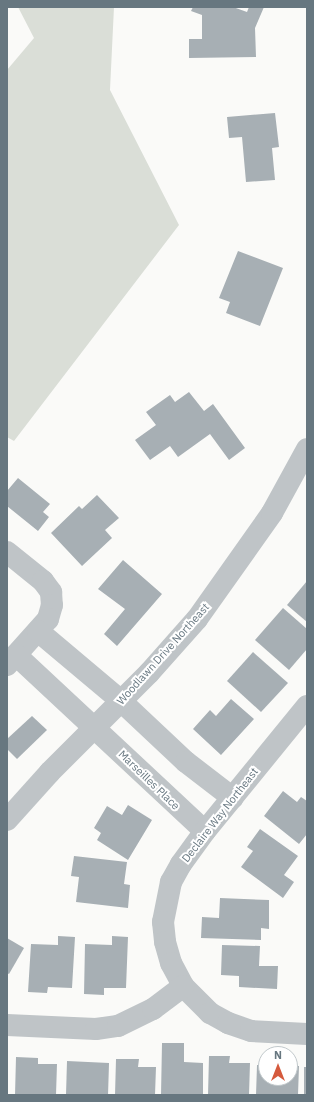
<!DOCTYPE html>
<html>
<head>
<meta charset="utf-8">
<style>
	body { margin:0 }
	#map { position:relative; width:314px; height:1102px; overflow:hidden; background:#fafaf8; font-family:"IBM Plex Sans",sans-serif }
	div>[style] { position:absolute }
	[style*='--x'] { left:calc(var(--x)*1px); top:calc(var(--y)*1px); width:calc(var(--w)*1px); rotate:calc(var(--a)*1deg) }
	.green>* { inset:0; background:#daded7 }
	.building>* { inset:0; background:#a7afb4 }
	.minor>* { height:22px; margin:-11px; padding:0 11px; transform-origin:11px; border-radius:11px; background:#bfc4c7 }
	span { translate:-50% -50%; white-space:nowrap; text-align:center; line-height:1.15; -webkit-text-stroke:4px #fff; paint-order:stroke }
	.street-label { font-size:11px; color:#677780 }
	.frame { position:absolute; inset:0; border:8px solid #677780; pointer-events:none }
	.north { position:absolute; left:258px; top:1046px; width:40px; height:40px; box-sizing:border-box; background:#fff; border:1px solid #c2c9cc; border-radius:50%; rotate:0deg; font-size:11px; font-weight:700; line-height:16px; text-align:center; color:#677780 }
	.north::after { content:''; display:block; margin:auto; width:14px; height:18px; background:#d55a3d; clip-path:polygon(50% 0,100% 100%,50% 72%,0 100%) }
</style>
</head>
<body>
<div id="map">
	<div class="green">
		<div style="clip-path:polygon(18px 7px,114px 7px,110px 90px,179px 225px,14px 441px,7px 437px,7px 70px,34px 38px)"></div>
	</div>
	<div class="building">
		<div style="clip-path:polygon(193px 7px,233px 7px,247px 12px,249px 7px,264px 7px,255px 28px,256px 57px,189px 58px,189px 39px,202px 39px,202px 15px,191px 11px)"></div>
		<div style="clip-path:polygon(275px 113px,279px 147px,272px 148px,275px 180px,246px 182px,242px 137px,229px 138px,227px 117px)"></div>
		<div style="clip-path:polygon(238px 251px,283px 268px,260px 326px,226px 313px,230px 302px,219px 298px)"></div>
		<div style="clip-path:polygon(189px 392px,204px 411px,213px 404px,245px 448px,229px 460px,210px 434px,178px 457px,170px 446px,150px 460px,135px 440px,156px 425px,146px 412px,170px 395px,175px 402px)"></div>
		<div style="clip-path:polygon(18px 478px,50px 504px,43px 512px,49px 517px,38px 531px,7px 506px,7px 491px)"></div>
		<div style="clip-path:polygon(97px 495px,119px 518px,105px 530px,112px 538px,82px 566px,51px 533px,79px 506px,82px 509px)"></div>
		<div style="clip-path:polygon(123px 560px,162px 594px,117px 646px,104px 634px,125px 609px,98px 589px)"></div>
		<div style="clip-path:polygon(307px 581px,307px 622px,287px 605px)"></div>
		<div style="clip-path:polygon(283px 608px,307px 629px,307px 649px,289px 670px,255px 640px)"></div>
		<div style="clip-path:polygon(253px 652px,288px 683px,261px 712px,227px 681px)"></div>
		<div style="clip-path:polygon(231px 699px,254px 719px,221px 755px,193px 729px,210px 710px,216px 716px)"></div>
		<div style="clip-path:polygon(32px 716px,47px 730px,17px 759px,7px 749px,7px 739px)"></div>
		<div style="clip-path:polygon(283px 791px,297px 802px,301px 797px,307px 801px,307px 834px,299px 844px,264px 816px)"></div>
		<div style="clip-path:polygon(128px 805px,152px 820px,128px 860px,97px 840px,101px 833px,94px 828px,107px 806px,122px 815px)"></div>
		<div style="clip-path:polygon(260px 829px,298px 856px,284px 875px,294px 882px,283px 898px,241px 867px,253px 851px,247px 847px)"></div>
		<div style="clip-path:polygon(74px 856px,127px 862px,124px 884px,130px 885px,128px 908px,76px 902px,79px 877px,71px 876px)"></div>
		<div style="clip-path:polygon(220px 898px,269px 900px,269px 929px,261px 928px,261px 940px,201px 938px,202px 917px,219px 918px)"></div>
		<div style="clip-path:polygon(58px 936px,75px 937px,72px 988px,48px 987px,47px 993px,28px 992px,31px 944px,58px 945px)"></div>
		<div style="clip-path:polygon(112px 936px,128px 937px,126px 988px,104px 988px,104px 995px,84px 994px,85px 944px,112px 945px)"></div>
		<div style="clip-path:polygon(7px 938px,24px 948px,9px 974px,7px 973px)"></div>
		<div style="clip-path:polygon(222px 945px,260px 946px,259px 966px,278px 966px,277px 989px,239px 987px,239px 976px,221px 975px)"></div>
		<div style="clip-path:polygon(162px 1043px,184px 1043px,184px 1062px,203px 1063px,203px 1095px,161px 1095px)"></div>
		<div style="clip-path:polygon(209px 1056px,230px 1056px,229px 1063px,250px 1063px,249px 1095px,208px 1095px)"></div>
		<div style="clip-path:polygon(16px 1057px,38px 1058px,38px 1064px,57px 1064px,56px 1095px,15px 1095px)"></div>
		<div style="clip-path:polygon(116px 1059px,139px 1059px,138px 1067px,156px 1067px,155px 1095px,115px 1095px)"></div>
		<div style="clip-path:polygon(67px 1061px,109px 1063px,108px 1095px,66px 1095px)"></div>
		<div style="clip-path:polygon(257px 1065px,266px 1065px,266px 1078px,290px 1078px,290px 1066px,299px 1066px,298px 1095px,256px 1095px)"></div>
		<div style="clip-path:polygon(304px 1067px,307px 1067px,307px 1095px,304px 1095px)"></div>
	</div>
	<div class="minor">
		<div style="--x:7;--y:552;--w:46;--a:38.9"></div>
		<div style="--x:43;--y:581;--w:14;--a:54"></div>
		<div style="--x:51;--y:592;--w:13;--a:86"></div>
		<div style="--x:52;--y:605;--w:15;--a:106"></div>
		<div style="--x:48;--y:619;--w:62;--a:131.7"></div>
		<div style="--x:38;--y:631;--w:109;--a:40.1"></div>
		<div style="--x:121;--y:701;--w:89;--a:43.2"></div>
		<div style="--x:186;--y:762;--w:59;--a:37.5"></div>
		<div style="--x:16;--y:655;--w:258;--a:43"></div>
		<div style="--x:307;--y:706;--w:161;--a:129.2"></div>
		<div style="--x:205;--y:831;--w:41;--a:126"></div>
		<div style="--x:181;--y:864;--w:21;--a:119"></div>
		<div style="--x:171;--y:882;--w:41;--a:101.3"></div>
		<div style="--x:163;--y:922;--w:20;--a:84"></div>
		<div style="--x:165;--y:942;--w:22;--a:74"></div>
		<div style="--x:171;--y:963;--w:26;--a:62"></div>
		<div style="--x:183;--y:986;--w:38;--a:45"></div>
		<div style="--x:210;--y:1013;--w:21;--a:29"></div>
		<div style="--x:228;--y:1023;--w:24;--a:19"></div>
		<div style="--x:251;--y:1031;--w:56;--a:3.1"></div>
		<div style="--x:7;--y:820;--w:64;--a:-48.1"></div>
		<div style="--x:50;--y:772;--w:140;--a:-45"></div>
		<div style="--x:149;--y:673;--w:72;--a:-48.4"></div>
		<div style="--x:197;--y:619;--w:130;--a:-54.7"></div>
		<div style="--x:272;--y:513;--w:73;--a:-61.3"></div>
		<div style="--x:7;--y:1025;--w:89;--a:2.6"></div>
		<div style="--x:96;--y:1029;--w:22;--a:-8"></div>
		<div style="--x:118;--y:1026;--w:39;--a:-26"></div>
		<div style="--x:153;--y:1009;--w:38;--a:-37"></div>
	</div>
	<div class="street-label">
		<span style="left:163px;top:654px;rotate:-48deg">Woodlawn Drive Northeast</span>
		<span style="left:149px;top:780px;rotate:44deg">Marseilles Place</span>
		<span style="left:220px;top:815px;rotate:-52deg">Declaire Way Northeast</span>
	</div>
	<div class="frame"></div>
	<div class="north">N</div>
</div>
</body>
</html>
